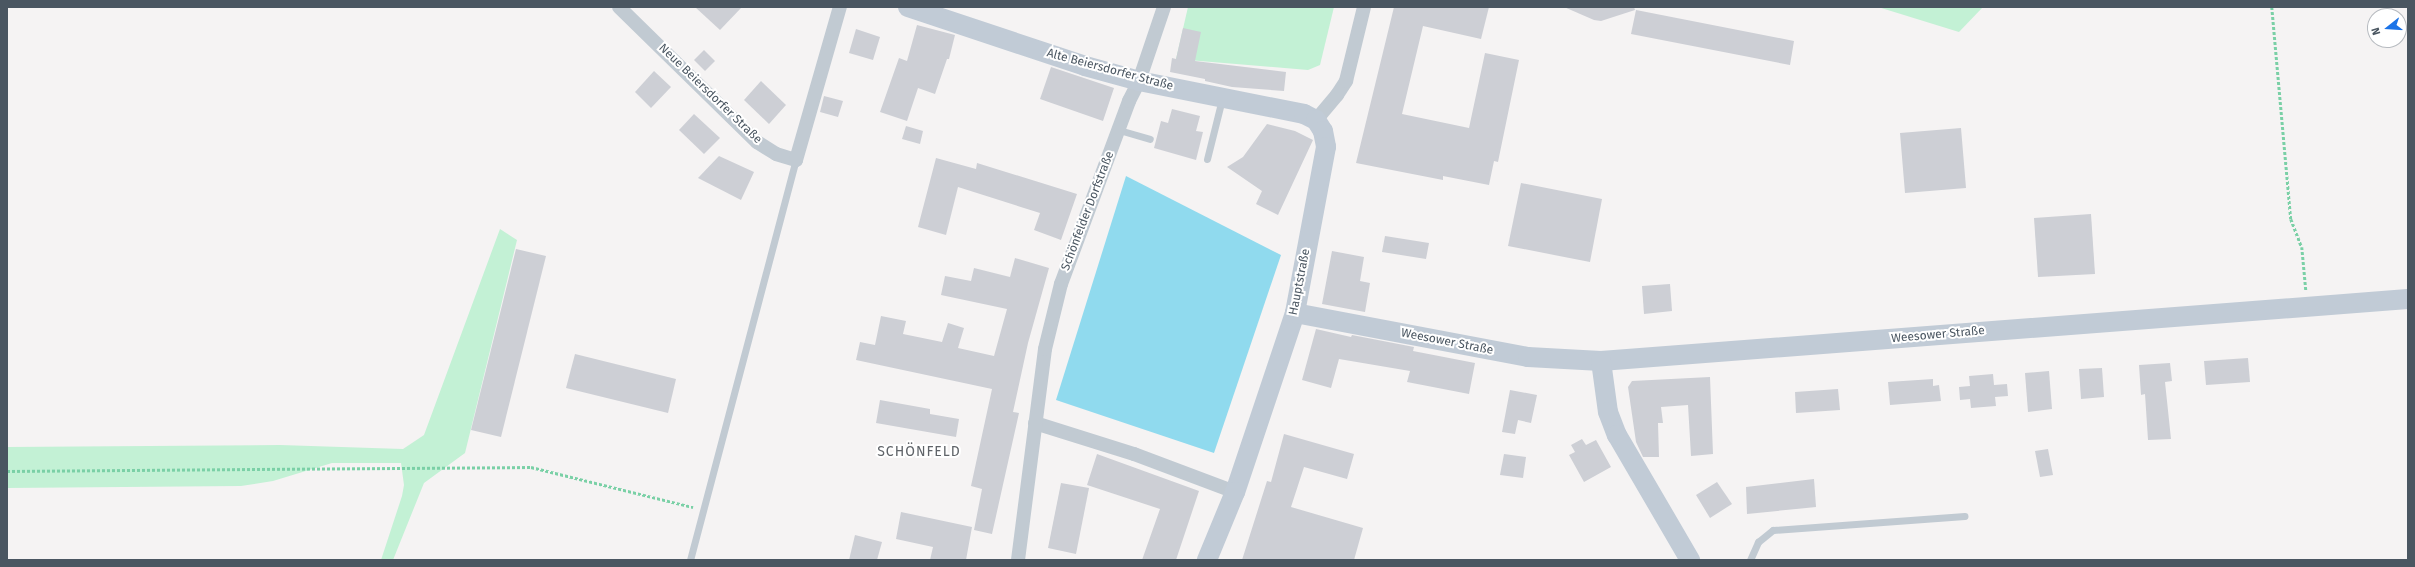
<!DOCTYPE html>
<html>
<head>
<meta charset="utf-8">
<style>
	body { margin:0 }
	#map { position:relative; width:2415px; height:567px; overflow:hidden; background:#f5f3f3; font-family:"Fira Sans",sans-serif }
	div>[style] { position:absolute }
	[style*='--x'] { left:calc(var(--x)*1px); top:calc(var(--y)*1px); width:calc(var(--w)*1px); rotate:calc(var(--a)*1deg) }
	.green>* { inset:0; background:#c3f1d5 }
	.water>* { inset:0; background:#90daee }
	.building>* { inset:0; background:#cdcfd5 }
	.path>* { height:2.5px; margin-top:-1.25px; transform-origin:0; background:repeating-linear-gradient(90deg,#7ad0a6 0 3px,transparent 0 5px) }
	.service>* { height:7px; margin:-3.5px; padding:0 3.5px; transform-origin:3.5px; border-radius:3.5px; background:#c1cad2 }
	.minor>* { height:14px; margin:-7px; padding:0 7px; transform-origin:7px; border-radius:7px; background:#c1cad2 }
	.secondary>* { height:20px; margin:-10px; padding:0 10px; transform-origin:10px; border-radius:10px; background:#c1cbd6 }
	span { translate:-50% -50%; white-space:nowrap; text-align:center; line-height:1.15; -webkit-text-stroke:4px #fff; paint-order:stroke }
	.street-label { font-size:12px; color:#4a5661 }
	.quarter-label { font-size:14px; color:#5f6368; letter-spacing:1px }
	.frame { position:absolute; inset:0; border:8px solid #4a5661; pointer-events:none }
	.north { position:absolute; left:2367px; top:8px; width:40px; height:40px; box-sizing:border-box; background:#fff; border:1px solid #b7bbc0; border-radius:50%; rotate:253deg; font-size:11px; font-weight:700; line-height:16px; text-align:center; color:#4a5661 }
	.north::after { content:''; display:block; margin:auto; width:14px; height:18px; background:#1a73e8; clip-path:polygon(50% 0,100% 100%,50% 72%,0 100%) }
</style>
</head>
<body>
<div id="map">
	<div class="green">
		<div style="clip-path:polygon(1188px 7px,1334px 7px,1320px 65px,1308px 70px,1176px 59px)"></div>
		<div style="clip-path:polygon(1878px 7px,1983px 7px,1959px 32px)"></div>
		<div style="clip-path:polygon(500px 229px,517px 240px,465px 453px,424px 483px,393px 560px,381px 560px,402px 496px,404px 485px,401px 463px,332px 463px,273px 481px,241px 486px,7px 488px,7px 447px,280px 445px,403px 449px,424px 435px)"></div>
	</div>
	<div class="water">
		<div style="clip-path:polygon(1126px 176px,1281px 255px,1214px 453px,1056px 400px)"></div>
	</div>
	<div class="building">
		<div style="clip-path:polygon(695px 7px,742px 7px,720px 30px)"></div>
		<div style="clip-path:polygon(1394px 7px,1489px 7px,1481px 39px,1423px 26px,1402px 114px,1469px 128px,1485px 53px,1519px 60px,1498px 162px,1494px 161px,1489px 185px,1443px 176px,1443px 180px,1356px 163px)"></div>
		<div style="clip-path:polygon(1564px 7px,1634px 7px,1635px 10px,1601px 21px,1594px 20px)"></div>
		<div style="clip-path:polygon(1636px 10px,1794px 41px,1790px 65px,1631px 34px)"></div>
		<div style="clip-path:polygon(917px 25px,955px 35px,949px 59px,947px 59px,935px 94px,918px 88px,907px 121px,880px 112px,899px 58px,907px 61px)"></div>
		<div style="clip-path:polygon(1183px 28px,1201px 32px,1195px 61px,1286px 72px,1284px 91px,1232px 87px,1205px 81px,1205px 79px,1170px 72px,1172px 58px,1176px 59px)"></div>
		<div style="clip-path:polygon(856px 29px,880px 37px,873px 60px,849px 53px)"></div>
		<div style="clip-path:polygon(704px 50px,715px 61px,705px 71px,694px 60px)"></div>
		<div style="clip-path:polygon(1051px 67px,1114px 88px,1103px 121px,1040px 99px)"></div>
		<div style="clip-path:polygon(654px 71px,671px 87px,651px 108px,635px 92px)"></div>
		<div style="clip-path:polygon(761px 81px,786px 105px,769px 124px,744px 100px)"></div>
		<div style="clip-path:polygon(824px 96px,843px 101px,838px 117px,820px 112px)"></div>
		<div style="clip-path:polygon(1172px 109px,1200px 116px,1196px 131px,1203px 132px,1196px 160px,1154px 148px,1161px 121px,1168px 123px)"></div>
		<div style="clip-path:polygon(694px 114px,720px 138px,704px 154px,679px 130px)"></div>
		<div style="clip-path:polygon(1267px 124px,1295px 131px,1313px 140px,1278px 215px,1256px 204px,1262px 191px,1227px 167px,1243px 157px)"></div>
		<div style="clip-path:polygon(906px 126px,923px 131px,920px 144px,902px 139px)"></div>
		<div style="clip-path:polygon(1961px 128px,1966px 188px,1905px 193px,1900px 133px)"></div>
		<div style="clip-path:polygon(719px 156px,754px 172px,741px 200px,698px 178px)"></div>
		<div style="clip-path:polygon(936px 158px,976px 169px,977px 163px,1077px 194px,1061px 240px,1034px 230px,1040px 213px,958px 187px,946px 235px,918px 227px)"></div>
		<div style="clip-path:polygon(1521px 183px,1602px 199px,1590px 262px,1508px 246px)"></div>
		<div style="clip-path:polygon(2091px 214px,2095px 274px,2038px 277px,2034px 218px)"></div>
		<div style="clip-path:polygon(1385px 236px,1429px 243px,1426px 259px,1382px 252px)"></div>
		<div style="clip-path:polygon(516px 249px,546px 256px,501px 437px,471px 430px)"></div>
		<div style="clip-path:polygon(1332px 251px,1364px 257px,1360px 281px,1370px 283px,1365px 312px,1322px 304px)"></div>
		<div style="clip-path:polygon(1015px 258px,1049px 268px,1028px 343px,1013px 412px,1019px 413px,992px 534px,974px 530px,982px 489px,971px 486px,992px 389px,856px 360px,860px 342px,875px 345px,881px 316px,906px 321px,903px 334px,942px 342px,948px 323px,964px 328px,958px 348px,994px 356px,1007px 309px,941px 295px,945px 276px,971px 281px,974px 268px,1010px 277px)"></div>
		<div style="clip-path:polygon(1670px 284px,1672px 311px,1644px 314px,1642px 286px)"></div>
		<div style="clip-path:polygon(1316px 329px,1351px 337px,1352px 335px,1414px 347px,1413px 351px,1475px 363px,1469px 394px,1407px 382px,1410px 371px,1339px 359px,1331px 388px,1302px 380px)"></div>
		<div style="clip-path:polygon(575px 354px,676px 379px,668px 413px,566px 388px)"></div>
		<div style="clip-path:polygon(2248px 358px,2250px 382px,2206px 385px,2204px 361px)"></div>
		<div style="clip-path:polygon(2170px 363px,2172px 381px,2165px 382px,2171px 439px,2148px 440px,2145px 394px,2141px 395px,2139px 365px)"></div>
		<div style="clip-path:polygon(2102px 368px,2104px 397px,2081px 399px,2079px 369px)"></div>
		<div style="clip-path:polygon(2049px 371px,2052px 409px,2028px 412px,2025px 373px)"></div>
		<div style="clip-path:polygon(1993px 374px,1994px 385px,2007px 384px,2008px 396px,1995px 397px,1996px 406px,1971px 408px,1970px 399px,1960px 400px,1959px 387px,1970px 386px,1969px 376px)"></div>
		<div style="clip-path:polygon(1710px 377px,1713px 454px,1691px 456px,1688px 405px,1661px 407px,1663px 423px,1658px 423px,1659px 457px,1643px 457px,1636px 442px,1628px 387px,1632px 381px)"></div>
		<div style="clip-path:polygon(1933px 379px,1933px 386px,1939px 385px,1941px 401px,1890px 405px,1888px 382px)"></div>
		<div style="clip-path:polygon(1838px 389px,1840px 410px,1796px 413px,1795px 392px)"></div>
		<div style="clip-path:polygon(1510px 390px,1537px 395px,1531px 423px,1518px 420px,1515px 434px,1502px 432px)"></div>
		<div style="clip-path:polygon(880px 400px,930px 409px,930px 414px,959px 419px,956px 437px,876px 423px)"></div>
		<div style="clip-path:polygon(1284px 434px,1354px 454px,1347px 479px,1304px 467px,1291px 507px,1363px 528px,1354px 560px,1242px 560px,1267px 481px,1271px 482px)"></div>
		<div style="clip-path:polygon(1582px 439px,1586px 445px,1596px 440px,1611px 467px,1584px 482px,1569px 455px,1575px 452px,1571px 445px)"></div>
		<div style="clip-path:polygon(2048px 449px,2053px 475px,2040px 477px,2035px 451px)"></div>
		<div style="clip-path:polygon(1097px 454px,1199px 491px,1176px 560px,1142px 560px,1160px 509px,1087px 485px)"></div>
		<div style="clip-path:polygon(1504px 454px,1526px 457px,1523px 478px,1500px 475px)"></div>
		<div style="clip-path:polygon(1814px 479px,1816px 507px,1747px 514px,1746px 487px)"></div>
		<div style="clip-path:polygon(1717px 482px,1732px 504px,1710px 518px,1696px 495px)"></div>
		<div style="clip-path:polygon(1061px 483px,1089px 488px,1076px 554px,1048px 548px)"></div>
		<div style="clip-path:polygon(901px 512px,972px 527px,966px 560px,930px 560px,933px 547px,896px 539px)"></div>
		<div style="clip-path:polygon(855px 535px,882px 542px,877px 560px,849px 560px)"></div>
	</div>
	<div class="path">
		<div style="--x:2272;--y:7;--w:213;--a:84.9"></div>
		<div style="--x:2291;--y:219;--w:30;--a:69"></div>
		<div style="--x:2302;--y:247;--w:43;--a:84.7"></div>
		<div style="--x:7;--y:471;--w:524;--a:-0.44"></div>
		<div style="--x:531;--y:467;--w:167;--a:13.9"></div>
	</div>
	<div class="service">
		<div style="--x:1119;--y:130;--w:32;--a:16"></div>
		<div style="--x:1207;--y:159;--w:62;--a:-76"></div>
		<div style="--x:690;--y:560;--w:414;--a:-75.2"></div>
		<div style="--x:1750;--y:560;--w:20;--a:-66"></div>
		<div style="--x:1758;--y:542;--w:19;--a:-39"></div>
		<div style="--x:1773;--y:530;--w:192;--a:-4.2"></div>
	</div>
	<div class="minor">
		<div style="--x:619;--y:7;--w:193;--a:44.4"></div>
		<div style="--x:757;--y:142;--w:22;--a:32"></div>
		<div style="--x:776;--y:154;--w:21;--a:17"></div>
		<div style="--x:796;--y:160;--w:159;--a:-74"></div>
		<div style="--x:1316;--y:120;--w:33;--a:-50"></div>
		<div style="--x:1337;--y:95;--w:17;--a:-57"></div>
		<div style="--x:1346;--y:81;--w:76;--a:-76.3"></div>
		<div style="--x:1035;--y:423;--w:104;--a:17.4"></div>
		<div style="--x:1134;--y:454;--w:108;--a:20.6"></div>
		<div style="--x:1018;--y:560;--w:213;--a:-82.7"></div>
		<div style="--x:1045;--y:349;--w:67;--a:-76.2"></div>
		<div style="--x:1061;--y:284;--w:195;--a:-69.6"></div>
		<div style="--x:1129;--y:101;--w:22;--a:-63"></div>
		<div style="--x:1139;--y:81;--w:78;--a:-71.3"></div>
	</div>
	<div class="secondary">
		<div style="--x:908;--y:7;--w:187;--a:18.4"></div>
		<div style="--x:1085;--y:66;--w:56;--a:15.5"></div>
		<div style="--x:1139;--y:81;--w:168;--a:11.3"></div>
		<div style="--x:1304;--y:114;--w:13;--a:27"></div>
		<div style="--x:1316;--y:120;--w:13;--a:58"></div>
		<div style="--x:1323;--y:131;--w:16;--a:79"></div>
		<div style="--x:1326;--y:147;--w:169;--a:100.6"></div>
		<div style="--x:1295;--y:313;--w:189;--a:108.5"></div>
		<div style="--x:1235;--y:492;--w:74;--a:112.4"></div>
		<div style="--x:1295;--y:313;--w:237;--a:10.7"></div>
		<div style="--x:1528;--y:357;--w:73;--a:3.1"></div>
		<div style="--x:1601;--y:361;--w:809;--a:-4.39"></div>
		<div style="--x:1601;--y:361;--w:51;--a:82.2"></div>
		<div style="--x:1608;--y:412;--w:25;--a:69"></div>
		<div style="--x:1617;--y:435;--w:145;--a:59.7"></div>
	</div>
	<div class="street-label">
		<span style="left:1110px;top:70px;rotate:15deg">Alte Beiersdorfer Straße</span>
		<span style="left:710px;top:94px;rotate:44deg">Neue Beiersdorfer Straße</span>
		<span style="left:1088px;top:211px;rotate:-69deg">Schönfelder Dorfstraße</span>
		<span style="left:1300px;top:282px;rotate:-79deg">Hauptstraße</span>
		<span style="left:1938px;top:335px;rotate:-5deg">Weesower Straße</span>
		<span style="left:1447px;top:342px;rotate:11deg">Weesower Straße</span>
	</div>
	<div class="quarter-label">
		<span style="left:919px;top:452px">SCHÖNFELD</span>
	</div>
	<div class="frame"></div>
	<div class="north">N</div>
</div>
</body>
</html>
